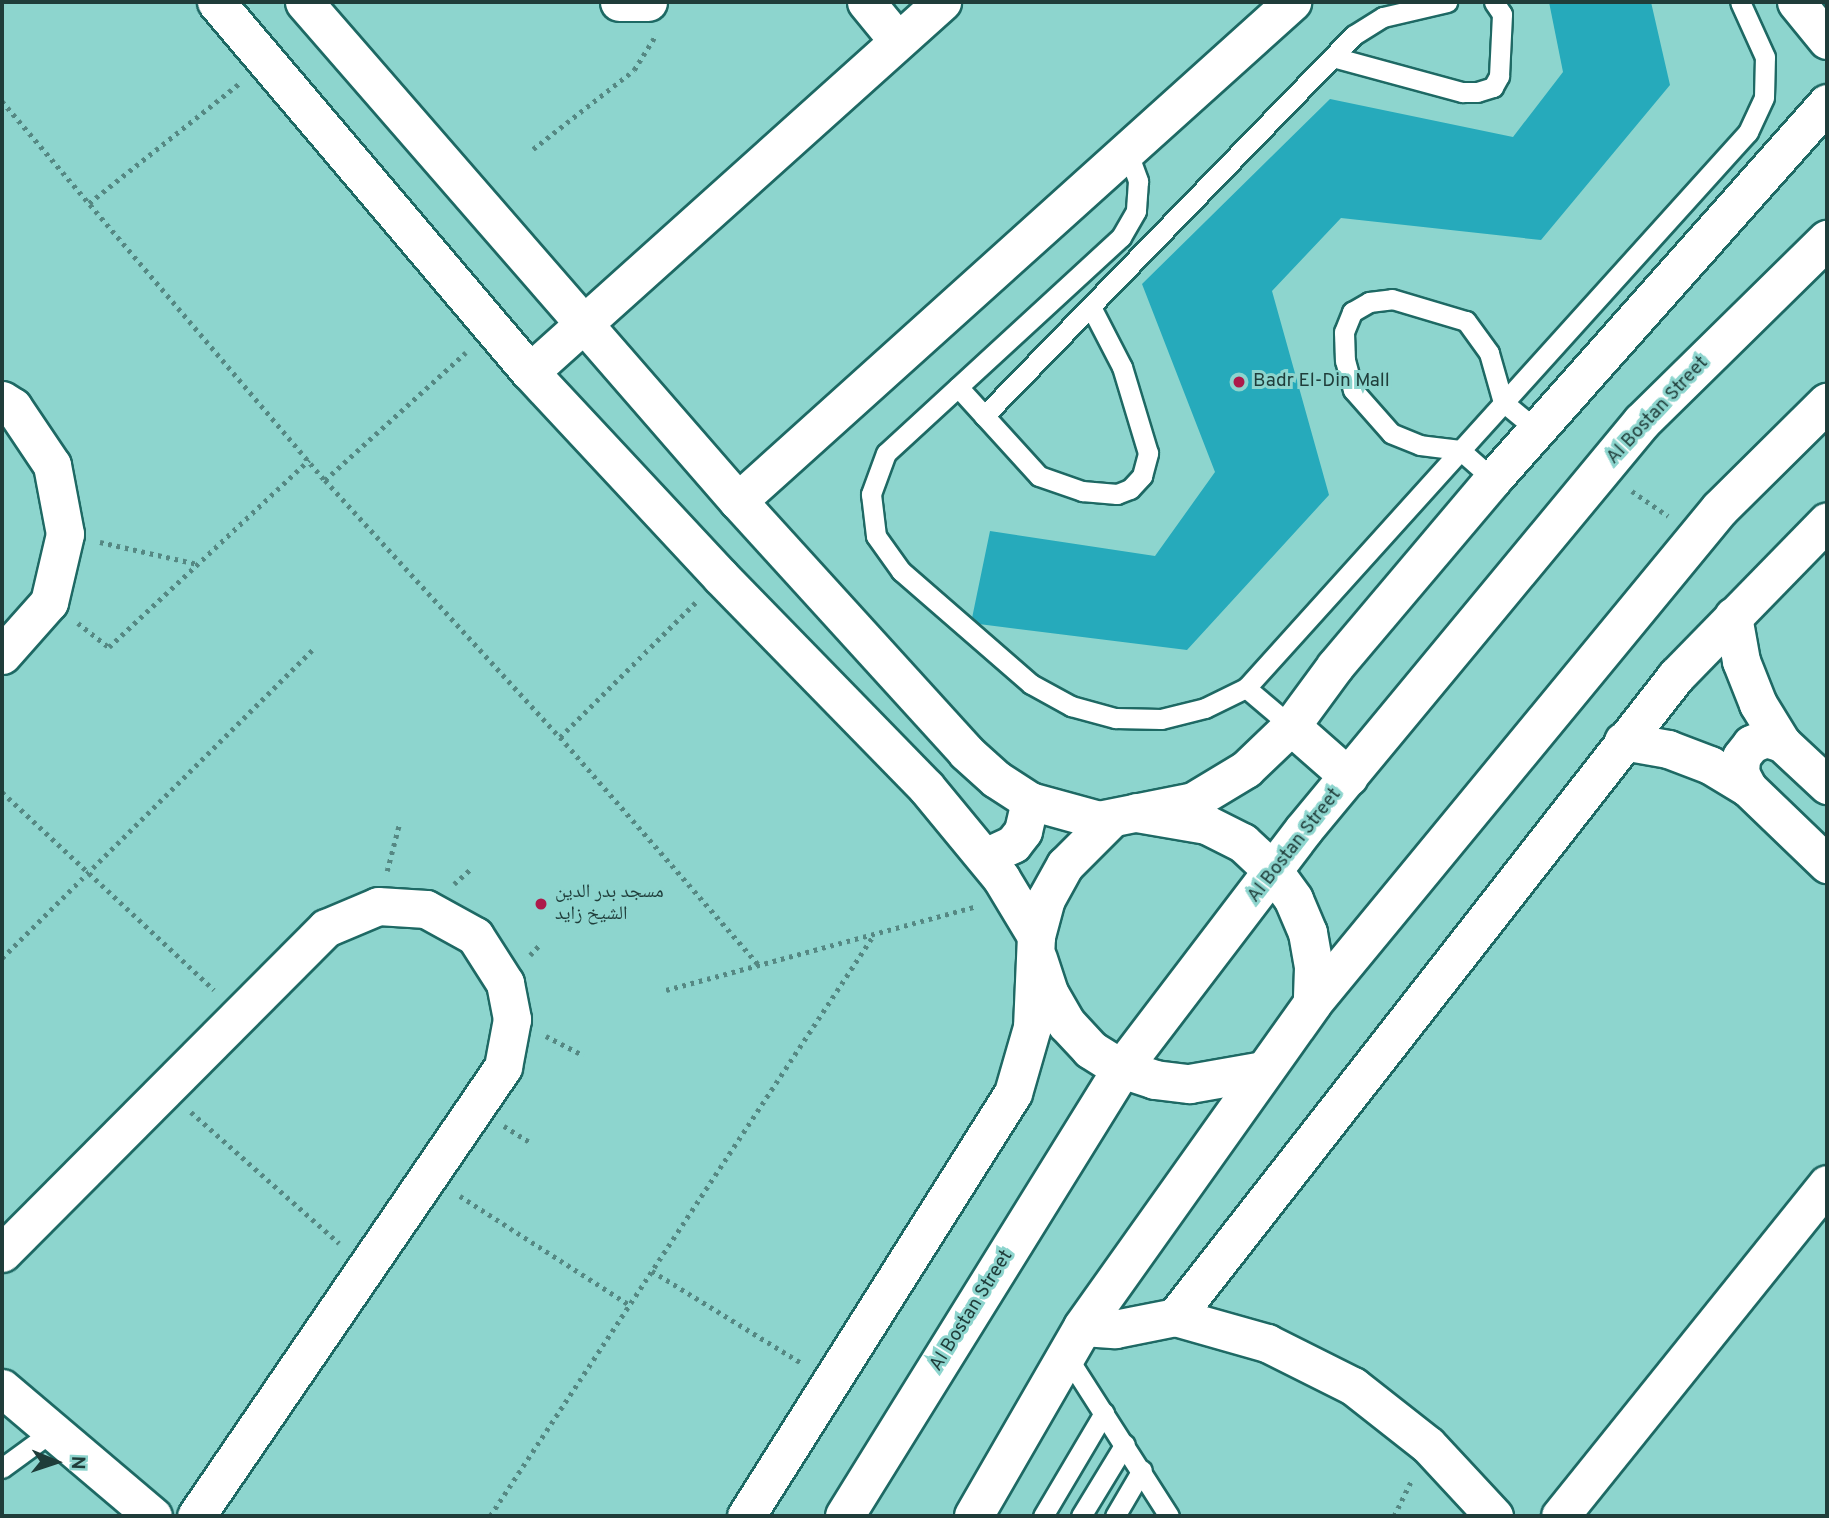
<!DOCTYPE html>
<html>
<head>
<meta charset="utf-8">
<style>
	body { margin:0 }
	#map { position:relative; width:1829px; height:1518px; overflow:hidden; background:#8dd5ce; font-family:Overpass,"Noto Naskh Arabic",sans-serif }
	div>[style] { position:absolute }
	[style*='--x'] { left:calc(var(--x)*1px); top:calc(var(--y)*1px); width:calc(var(--w)*1px); rotate:calc(var(--a)*1deg) }
	.building>* { inset:0; background:#26aabb }
	.path>* { height:4.5px; margin-top:-2.25px; transform-origin:0; background:repeating-linear-gradient(90deg,#558883 0 3.5px,transparent 0 8.5px) }
	.roads { filter:drop-shadow(2px 0 #1e6964) drop-shadow(-2px 0 #1e6964) drop-shadow(0 2px #1e6964) drop-shadow(0 -2px #1e6964) }
	.lane>* { height:19px; margin:-9.5px; padding:0 9.5px; transform-origin:9.5px; border-radius:9.5px; background:#fff }
	.street>* { height:37px; margin:-18.5px; padding:0 18.5px; transform-origin:18.5px; border-radius:18.5px; background:#fff }
	.secondary>* { height:38px; margin:-19px; padding:0 19px; transform-origin:19px; border-radius:19px; background:#fff }
	.dots>* { width:19px; height:19px; translate:-50% -50%; box-sizing:border-box; border:4px solid #8dd5ce; border-radius:50% }
	span { translate:-50% -50%; white-space:nowrap; text-align:center; line-height:1.15; -webkit-text-stroke:6px #8dd5ce; paint-order:stroke }
	.poi-label { font-size:19px; color:#1f3d3a }
	.left { translate:0 -50%; text-align:left }
	.street-label { font-size:19px; color:#1f3d3a }
	.frame { position:absolute; inset:0; border:4px solid #1f3d3a; pointer-events:none }
	.north { position:absolute; left:21px; top:1427px; width:70px; height:70px; -webkit-text-stroke:5px #8dd5ce; paint-order:stroke; rotate:92deg; font-size:19px; font-weight:700; line-height:28px; text-align:center; color:#1f3d3a }
	.north::after { content:''; display:block; margin:auto; width:24px; height:32px; background:#1f3d3a; clip-path:polygon(50% 0,100% 100%,50% 72%,0 100%) }
</style>
</head>
<body>
<div id="map">
	<div class="building">
		<div style="clip-path:polygon(1549px 2px,1651px 2px,1670px 85px,1541px 240px,1341px 218px,1272px 291px,1329px 495px,1187px 650px,971px 623px,990px 531px,1155px 556px,1215px 472px,1142px 284px,1330px 99px,1513px 137px,1563px 72px)"></div>
	</div>
	<div class="path">
		<div style="--x:2;--y:101;--w:498;--a:49.6"></div>
		<div style="--x:325;--y:480;--w:348;--a:47.6"></div>
		<div style="--x:560;--y:737;--w:304;--a:48.9"></div>
		<div style="--x:533;--y:149;--w:128;--a:-38"></div>
		<div style="--x:634;--y:70;--w:39;--a:-58"></div>
		<div style="--x:89;--y:203;--w:193;--a:-38.5"></div>
		<div style="--x:325;--y:480;--w:190;--a:-42.2"></div>
		<div style="--x:1632;--y:491;--w:44;--a:34.8"></div>
		<div style="--x:100;--y:542;--w:100;--a:12.7"></div>
		<div style="--x:78;--y:623;--w:39;--a:38"></div>
		<div style="--x:109;--y:647;--w:274;--a:-43.1"></div>
		<div style="--x:560;--y:737;--w:192;--a:-44.8"></div>
		<div style="--x:2;--y:792;--w:290;--a:43"></div>
		<div style="--x:387;--y:871;--w:48;--a:-75.4"></div>
		<div style="--x:454;--y:884;--w:24;--a:-42"></div>
		<div style="--x:530;--y:955;--w:16;--a:-47"></div>
		<div style="--x:2;--y:958;--w:437;--a:-44.8"></div>
		<div style="--x:666;--y:990;--w:322;--a:-15.1"></div>
		<div style="--x:546;--y:1036;--w:42;--a:27.2"></div>
		<div style="--x:191;--y:1112;--w:198;--a:41.5"></div>
		<div style="--x:504;--y:1126;--w:31;--a:32"></div>
		<div style="--x:460;--y:1196;--w:202;--a:32.7"></div>
		<div style="--x:652;--y:1271;--w:174;--a:31.6"></div>
		<div style="--x:490;--y:1516;--w:695;--a:-56.56"></div>
		<div style="--x:1394;--y:1516;--w:39;--a:-64"></div>
	</div>
	<div class="roads">
		<div class="lane">
			<div style="--x:1333;--y:57;--w:134;--a:15.2"></div>
			<div style="--x:1462;--y:92;--w:15;--a:0"></div>
			<div style="--x:1477;--y:92;--w:17;--a:-17"></div>
			<div style="--x:1493;--y:87;--w:13;--a:-61"></div>
			<div style="--x:1499;--y:76;--w:62;--a:-87.2"></div>
			<div style="--x:1502;--y:14;--w:14;--a:-124"></div>
			<div style="--x:1128;--y:153;--w:30;--a:70"></div>
			<div style="--x:1138;--y:181;--w:30;--a:94"></div>
			<div style="--x:1136;--y:211;--w:30;--a:120"></div>
			<div style="--x:1121;--y:237;--w:319;--a:137.4"></div>
			<div style="--x:886;--y:453;--w:44;--a:110.1"></div>
			<div style="--x:871;--y:494;--w:42;--a:83.2"></div>
			<div style="--x:876;--y:536;--w:43;--a:54.5"></div>
			<div style="--x:901;--y:571;--w:172;--a:41"></div>
			<div style="--x:1031;--y:684;--w:46;--a:28.8"></div>
			<div style="--x:1071;--y:706;--w:46;--a:15.3"></div>
			<div style="--x:1115;--y:718;--w:46;--a:1.2"></div>
			<div style="--x:1161;--y:719;--w:45;--a:-14"></div>
			<div style="--x:1205;--y:708;--w:46;--a:-26"></div>
			<div style="--x:1246;--y:688;--w:749;--a:-47.92"></div>
			<div style="--x:1748;--y:132;--w:38;--a:-65"></div>
			<div style="--x:1764;--y:97;--w:40;--a:-88.6"></div>
			<div style="--x:1765;--y:57;--w:60;--a:-114.4"></div>
			<div style="--x:958;--y:387;--w:120;--a:47.7"></div>
			<div style="--x:1039;--y:476;--w:46;--a:19.2"></div>
			<div style="--x:1082;--y:491;--w:35;--a:5"></div>
			<div style="--x:1117;--y:494;--w:14;--a:-21"></div>
			<div style="--x:1130;--y:489;--w:18;--a:-47"></div>
			<div style="--x:1142;--y:476;--w:24;--a:-75"></div>
			<div style="--x:1148;--y:453;--w:90;--a:-106.8"></div>
			<div style="--x:1122;--y:367;--w:68;--a:-117.3"></div>
			<div style="--x:984;--y:416;--w:531;--a:-45.84"></div>
			<div style="--x:1354;--y:35;--w:34;--a:-32"></div>
			<div style="--x:1383;--y:17;--w:66;--a:-13.2"></div>
			<div style="--x:1493;--y:479;--w:44;--a:-138.7"></div>
			<div style="--x:1460;--y:450;--w:40;--a:-172.9"></div>
			<div style="--x:1420;--y:445;--w:31;--a:-158"></div>
			<div style="--x:1391;--y:433;--w:57;--a:-131.5"></div>
			<div style="--x:1353;--y:390;--w:30;--a:-105"></div>
			<div style="--x:1345;--y:361;--w:29;--a:-92"></div>
			<div style="--x:1344;--y:332;--w:22;--a:-68"></div>
			<div style="--x:1352;--y:312;--w:20;--a:-30"></div>
			<div style="--x:1369;--y:302;--w:23;--a:-7"></div>
			<div style="--x:1392;--y:299;--w:77;--a:16.6"></div>
			<div style="--x:1466;--y:321;--w:39;--a:54"></div>
			<div style="--x:1489;--y:353;--w:51;--a:74.1"></div>
			<div style="--x:1503;--y:402;--w:44;--a:39.5"></div>
			<div style="--x:1246;--y:688;--w:59;--a:40.2"></div>
			<div style="--x:1066;--y:1355;--w:191;--a:57.4"></div>
			<div style="--x:2;--y:1468;--w:59;--a:-36.1"></div>
			<div style="--x:1043;--y:1516;--w:120;--a:-59.4"></div>
			<div style="--x:1081;--y:1516;--w:84;--a:-58.6"></div>
			<div style="--x:1115;--y:1516;--w:53;--a:-59.6"></div>
		</div>
		<div class="street">
			<div style="--x:216;--y:2;--w:485;--a:49.7"></div>
			<div style="--x:530;--y:372;--w:280;--a:47"></div>
			<div style="--x:721;--y:577;--w:293;--a:45.7"></div>
			<div style="--x:926;--y:787;--w:118;--a:50.5"></div>
			<div style="--x:1001;--y:878;--w:68;--a:58.9"></div>
			<div style="--x:304;--y:2;--w:661;--a:48.99"></div>
			<div style="--x:738;--y:501;--w:339;--a:47.7"></div>
			<div style="--x:966;--y:752;--w:40;--a:42"></div>
			<div style="--x:996;--y:779;--w:40;--a:32.9"></div>
			<div style="--x:1030;--y:801;--w:72;--a:15.4"></div>
			<div style="--x:1099;--y:820;--w:96;--a:-11.4"></div>
			<div style="--x:1193;--y:801;--w:62;--a:-31.1"></div>
			<div style="--x:1246;--y:769;--w:62;--a:-43.7"></div>
			<div style="--x:1291;--y:726;--w:74;--a:-53.7"></div>
			<div style="--x:1335;--y:666;--w:245;--a:-49.8"></div>
			<div style="--x:1493;--y:479;--w:503;--a:-48.39"></div>
			<div style="--x:619;--y:2;--w:29;--a:0"></div>
			<div style="--x:866;--y:2;--w:50;--a:50.6"></div>
			<div style="--x:1796;--y:2;--w:49;--a:50.8"></div>
			<div style="--x:530;--y:372;--w:554;--a:-41.93"></div>
			<div style="--x:2;--y:400;--w:13;--a:32"></div>
			<div style="--x:13;--y:407;--w:70;--a:56.1"></div>
			<div style="--x:52;--y:465;--w:70;--a:79.3"></div>
			<div style="--x:65;--y:534;--w:70;--a:103.2"></div>
			<div style="--x:49;--y:602;--w:71;--a:131.6"></div>
			<div style="--x:738;--y:501;--w:746;--a:-42.01"></div>
			<div style="--x:1733;--y:616;--w:46;--a:79.9"></div>
			<div style="--x:1741;--y:661;--w:46;--a:68.4"></div>
			<div style="--x:1758;--y:704;--w:46;--a:58.4"></div>
			<div style="--x:1782;--y:743;--w:62;--a:43"></div>
			<div style="--x:1291;--y:726;--w:77;--a:41.3"></div>
			<div style="--x:1623;--y:741;--w:46;--a:10.1"></div>
			<div style="--x:1668;--y:749;--w:45;--a:20.9"></div>
			<div style="--x:1710;--y:765;--w:44;--a:31.2"></div>
			<div style="--x:1748;--y:788;--w:110;--a:43.9"></div>
			<div style="--x:1748;--y:788;--w:17;--a:-118"></div>
			<div style="--x:1740;--y:773;--w:16;--a:-86"></div>
			<div style="--x:1741;--y:757;--w:16;--a:-52"></div>
			<div style="--x:1751;--y:744;--w:16;--a:-22"></div>
			<div style="--x:1766;--y:738;--w:17;--a:17"></div>
			<div style="--x:985;--y:857;--w:31;--a:-25"></div>
			<div style="--x:1013;--y:844;--w:16;--a:-52"></div>
			<div style="--x:1023;--y:831;--w:31;--a:-77"></div>
			<div style="--x:2;--y:1253;--w:459;--a:-45.1"></div>
			<div style="--x:326;--y:928;--w:56;--a:-22.9"></div>
			<div style="--x:378;--y:906;--w:48;--a:3.6"></div>
			<div style="--x:426;--y:909;--w:56;--a:28.9"></div>
			<div style="--x:475;--y:936;--w:56;--a:57.4"></div>
			<div style="--x:505;--y:983;--w:37;--a:79"></div>
			<div style="--x:512;--y:1019;--w:49;--a:100.6"></div>
			<div style="--x:503;--y:1067;--w:544;--a:124.36"></div>
			<div style="--x:1175;--y:1317;--w:96;--a:15.8"></div>
			<div style="--x:1267;--y:1343;--w:96;--a:26.6"></div>
			<div style="--x:1353;--y:1386;--w:95;--a:38.2"></div>
			<div style="--x:1428;--y:1445;--w:97;--a:47.1"></div>
			<div style="--x:1083;--y:1327;--w:32;--a:4"></div>
			<div style="--x:1115;--y:1329;--w:61;--a:-11.3"></div>
			<div style="--x:1175;--y:1317;--w:814;--a:-51.99"></div>
			<div style="--x:1676;--y:676;--w:216;--a:-45.7"></div>
			<div style="--x:2;--y:1388;--w:198;--a:40.3"></div>
			<div style="--x:746;--y:1516;--w:500;--a:-57.74"></div>
			<div style="--x:1013;--y:1093;--w:69;--a:-73.9"></div>
			<div style="--x:1032;--y:1027;--w:91;--a:-87.5"></div>
			<div style="--x:1036;--y:936;--w:38;--a:-75"></div>
			<div style="--x:1046;--y:899;--w:39;--a:-61"></div>
			<div style="--x:1065;--y:865;--w:65;--a:-45"></div>
			<div style="--x:1560;--y:1516;--w:426;--a:-51.2"></div>
		</div>
		<div class="secondary">
			<div style="--x:1137;--y:813;--w:71;--a:9.7"></div>
			<div style="--x:1207;--y:825;--w:40;--a:26.6"></div>
			<div style="--x:1243;--y:843;--w:42;--a:43.1"></div>
			<div style="--x:1274;--y:872;--w:34;--a:54"></div>
			<div style="--x:1294;--y:900;--w:36;--a:67"></div>
			<div style="--x:1308;--y:933;--w:36;--a:80"></div>
			<div style="--x:1314;--y:968;--w:35;--a:92"></div>
			<div style="--x:1038;--y:959;--w:36;--a:72"></div>
			<div style="--x:1049;--y:993;--w:36;--a:60"></div>
			<div style="--x:1067;--y:1024;--w:35;--a:47"></div>
			<div style="--x:1091;--y:1050;--w:36;--a:32"></div>
			<div style="--x:1122;--y:1069;--w:35;--a:18"></div>
			<div style="--x:1155;--y:1080;--w:35;--a:7"></div>
			<div style="--x:1190;--y:1084;--w:75;--a:-10"></div>
			<div style="--x:845;--y:1516;--w:526;--a:-58.21"></div>
			<div style="--x:1122;--y:1069;--w:300;--a:-52.7"></div>
			<div style="--x:1304;--y:830;--w:530;--a:-50.36"></div>
			<div style="--x:1642;--y:422;--w:260;--a:-44.5"></div>
			<div style="--x:974;--y:1516;--w:218;--a:-60"></div>
			<div style="--x:1083;--y:1327;--w:397;--a:-54.6"></div>
			<div style="--x:1313;--y:1003;--w:640;--a:-50.52"></div>
			<div style="--x:1720;--y:509;--w:151;--a:-44.7"></div>
		</div>
	</div>
	<div class="dots">
		<div style="left:1239px;top:382px;background:#ad1a4a"></div>
		<div style="left:541px;top:904px;background:#ad1a4a"></div>
	</div>
	<div class="poi-label">
		<span class="left" style="left:1253px;top:382px">Badr El-Din Mall</span>
		<span class="left" style="left:555px;top:904px">مسجد بدر الدين<br>الشيخ زايد</span>
	</div>
	<div class="street-label">
		<span style="left:1658px;top:411px;rotate:-47deg">Al Bostan Street</span>
		<span style="left:1295px;top:846px;rotate:-52deg">Al Bostan Street</span>
		<span style="left:972px;top:1311px;rotate:-58deg">Al Bostan Street</span>
	</div>
	<div class="frame"></div>
	<div class="north">N</div>
</div>
</body>
</html>
